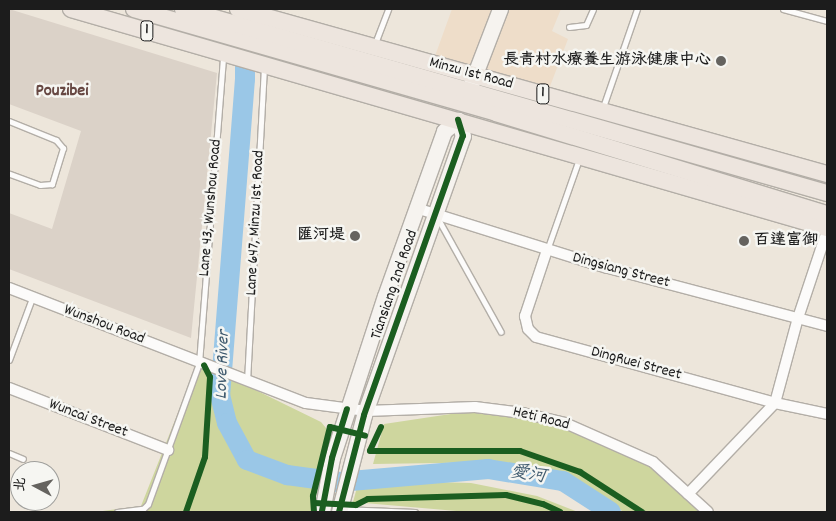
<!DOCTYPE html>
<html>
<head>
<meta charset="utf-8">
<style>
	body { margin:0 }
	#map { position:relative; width:836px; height:521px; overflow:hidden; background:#ede6db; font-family:Dekko,"LXGW WenKai TC",sans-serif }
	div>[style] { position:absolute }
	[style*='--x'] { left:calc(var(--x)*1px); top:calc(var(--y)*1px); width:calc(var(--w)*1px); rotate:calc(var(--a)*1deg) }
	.built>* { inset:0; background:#eeddc9 }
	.industrial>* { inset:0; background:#dbd2c8 }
	.green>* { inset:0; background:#ced69e }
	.river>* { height:20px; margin:-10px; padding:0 10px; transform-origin:10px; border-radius:10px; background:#9ac7e7 }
	.roads { filter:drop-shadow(1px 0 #b3aea7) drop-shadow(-1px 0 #b3aea7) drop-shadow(0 1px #b3aea7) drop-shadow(0 -1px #b3aea7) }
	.lane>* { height:5px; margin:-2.5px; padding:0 2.5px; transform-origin:2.5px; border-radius:2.5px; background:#fcfbfa }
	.street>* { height:10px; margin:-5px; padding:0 5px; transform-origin:5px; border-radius:5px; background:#fcfbfa }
	.secondary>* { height:15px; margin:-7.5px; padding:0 7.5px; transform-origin:7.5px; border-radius:7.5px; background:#f6f3ef }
	.primary>* { height:16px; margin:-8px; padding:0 8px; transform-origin:8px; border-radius:8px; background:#ede5de }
	.cycleway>* { height:6px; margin:-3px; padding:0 3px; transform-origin:3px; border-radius:3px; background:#1b5e20 }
	.dots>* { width:14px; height:14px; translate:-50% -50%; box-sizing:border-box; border:2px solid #f6f6f2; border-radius:50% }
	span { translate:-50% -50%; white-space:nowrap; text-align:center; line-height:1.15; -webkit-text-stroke:5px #f6f6f2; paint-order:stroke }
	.shield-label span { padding:1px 4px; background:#f6f6f2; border:1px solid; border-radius:4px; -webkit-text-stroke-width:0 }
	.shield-label { font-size:15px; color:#1c1c1c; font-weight:700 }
	.poi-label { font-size:16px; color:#1c1c1c; font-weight:700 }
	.right { translate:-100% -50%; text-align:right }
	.left { translate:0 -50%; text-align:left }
	.street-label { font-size:16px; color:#1c1c1c }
	.neighbourhood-label { font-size:18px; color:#674843; font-weight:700 }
	.water-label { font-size:18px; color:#405b6f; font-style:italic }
	.frame { position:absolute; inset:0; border:10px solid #1c1c1c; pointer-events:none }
	.north { position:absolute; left:10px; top:461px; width:50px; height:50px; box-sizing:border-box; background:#f6f6f2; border:1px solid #9f9f9c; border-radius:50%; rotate:276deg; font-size:14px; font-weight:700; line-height:20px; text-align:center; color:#1c1c1c }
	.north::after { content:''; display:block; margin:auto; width:18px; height:22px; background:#65635f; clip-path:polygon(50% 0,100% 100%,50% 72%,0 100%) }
</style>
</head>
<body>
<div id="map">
	<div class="built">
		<div style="clip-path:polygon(452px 9px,561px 9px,552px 31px,568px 39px,549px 89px,435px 56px)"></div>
	</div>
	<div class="industrial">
		<div style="clip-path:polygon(9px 9px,217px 73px,191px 338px,9px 269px,9px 213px,52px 229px,81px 131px,9px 104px)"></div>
	</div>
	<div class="green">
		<div style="clip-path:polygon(198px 362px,321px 422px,326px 428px,327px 437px,312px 512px,95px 512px,141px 506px)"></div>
		<div style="clip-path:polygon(464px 412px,508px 416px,554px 425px,605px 444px,647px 464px,701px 512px,623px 512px,610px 500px,548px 469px,503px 462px,373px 464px,384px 424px)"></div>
		<div style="clip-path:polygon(359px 480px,471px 483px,537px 496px,578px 512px,468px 512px,353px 502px)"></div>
	</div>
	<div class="river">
		<div style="--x:245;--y:41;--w:38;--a:90"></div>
		<div style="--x:245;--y:79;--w:317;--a:94.5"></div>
		<div style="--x:220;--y:395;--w:29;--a:76"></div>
		<div style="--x:227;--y:423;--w:42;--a:61.6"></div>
		<div style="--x:247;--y:460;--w:43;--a:20.6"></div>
		<div style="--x:287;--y:475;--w:52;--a:7.7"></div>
		<div style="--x:339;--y:482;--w:150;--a:-5"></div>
		<div style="--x:488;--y:469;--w:76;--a:9.1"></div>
		<div style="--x:563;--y:481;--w:57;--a:32.9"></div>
	</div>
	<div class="roads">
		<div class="lane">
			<div style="--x:783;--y:9;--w:46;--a:15.3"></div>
			<div style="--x:569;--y:27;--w:17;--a:-7"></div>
			<div style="--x:586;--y:25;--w:17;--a:-66"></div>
			<div style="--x:374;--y:46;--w:40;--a:-69"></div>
			<div style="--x:602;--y:110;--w:107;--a:-70.9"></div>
			<div style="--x:9;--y:121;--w:51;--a:22"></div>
			<div style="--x:56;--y:140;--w:11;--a:49"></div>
			<div style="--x:63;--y:148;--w:38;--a:107"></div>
			<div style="--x:52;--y:184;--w:12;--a:175"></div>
			<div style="--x:40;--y:185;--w:33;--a:-160"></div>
			<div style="--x:438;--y:219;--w:129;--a:60.9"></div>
			<div style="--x:547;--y:250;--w:96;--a:-70.6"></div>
			<div style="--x:9;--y:360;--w:66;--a:-69.6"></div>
			<div style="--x:247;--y:381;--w:314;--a:-86.9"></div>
			<div style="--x:9;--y:453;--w:15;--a:23"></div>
			<div style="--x:341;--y:509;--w:74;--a:2.3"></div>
			<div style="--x:117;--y:512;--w:26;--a:-7"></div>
			<div style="--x:143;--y:509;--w:7;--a:-45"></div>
			<div style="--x:148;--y:504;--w:150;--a:-70.1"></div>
			<div style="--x:199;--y:363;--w:309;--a:-85.5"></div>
		</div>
		<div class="street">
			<div style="--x:416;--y:208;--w:201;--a:17.4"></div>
			<div style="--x:608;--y:268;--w:227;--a:14.8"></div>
			<div style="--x:547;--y:250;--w:70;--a:108.4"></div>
			<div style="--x:525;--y:316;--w:13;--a:77"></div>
			<div style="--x:528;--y:329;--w:11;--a:45"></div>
			<div style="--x:536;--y:337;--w:248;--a:15.4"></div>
			<div style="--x:775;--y:403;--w:53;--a:11.9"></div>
			<div style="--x:9;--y:288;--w:318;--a:21.2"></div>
			<div style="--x:306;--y:403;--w:61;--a:7.6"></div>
			<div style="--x:366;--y:411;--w:109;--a:-2.1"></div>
			<div style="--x:475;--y:407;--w:48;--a:7.1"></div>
			<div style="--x:523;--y:413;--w:43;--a:13.4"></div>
			<div style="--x:565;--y:423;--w:96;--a:23.9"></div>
			<div style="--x:653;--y:462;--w:74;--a:42.3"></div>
			<div style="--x:9;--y:388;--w:171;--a:21.3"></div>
			<div style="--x:688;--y:494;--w:126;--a:-46.3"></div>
			<div style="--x:775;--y:403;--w:88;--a:-74.9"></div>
			<div style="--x:798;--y:318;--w:92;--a:-71.6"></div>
		</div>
		<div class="secondary">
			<div style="--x:470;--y:87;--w:84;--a:-69"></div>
			<div style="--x:322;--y:512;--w:55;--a:-79.5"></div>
			<div style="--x:332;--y:458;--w:170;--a:-71.9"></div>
			<div style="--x:385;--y:296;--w:175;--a:-70.3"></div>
			<div style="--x:444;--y:131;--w:18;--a:-38"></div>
			<div style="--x:339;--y:512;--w:100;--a:-75.5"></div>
			<div style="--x:364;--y:415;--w:296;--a:-70.5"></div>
			<div style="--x:463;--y:136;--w:17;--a:-107"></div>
		</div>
		<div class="primary">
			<div style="--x:71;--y:9;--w:787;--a:16.16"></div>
			<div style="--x:134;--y:9;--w:377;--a:16"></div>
			<div style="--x:496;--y:113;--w:346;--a:17"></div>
			<div style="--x:183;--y:9;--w:670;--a:15.95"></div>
			<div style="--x:238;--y:9;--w:612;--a:15.65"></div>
		</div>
	</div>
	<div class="cycleway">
		<div style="--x:381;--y:427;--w:26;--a:115"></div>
		<div style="--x:370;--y:451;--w:150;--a:0"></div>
		<div style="--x:520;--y:451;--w:64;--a:19.3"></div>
		<div style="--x:580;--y:472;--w:74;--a:32.8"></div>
		<div style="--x:314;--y:503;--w:42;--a:2.7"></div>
		<div style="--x:356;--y:505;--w:13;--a:-27"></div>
		<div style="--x:368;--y:499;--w:138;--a:-1.7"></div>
		<div style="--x:506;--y:495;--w:38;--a:14"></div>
		<div style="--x:543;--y:504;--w:19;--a:25"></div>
		<div style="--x:322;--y:511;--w:54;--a:-79.3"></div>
		<div style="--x:332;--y:458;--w:51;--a:-73"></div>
		<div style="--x:186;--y:512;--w:58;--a:-70.9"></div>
		<div style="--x:205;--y:457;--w:80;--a:-86.4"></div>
		<div style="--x:210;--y:377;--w:13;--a:-117"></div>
		<div style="--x:314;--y:512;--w:16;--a:-94"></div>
		<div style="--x:313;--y:496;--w:71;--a:-76.2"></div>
		<div style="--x:330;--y:427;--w:36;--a:14"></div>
		<div style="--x:339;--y:512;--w:100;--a:-75.5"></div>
		<div style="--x:364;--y:415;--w:296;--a:-70.5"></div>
		<div style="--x:463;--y:136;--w:17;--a:-107"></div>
	</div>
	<div class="dots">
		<div style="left:721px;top:61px;background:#65635f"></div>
		<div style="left:355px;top:236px;background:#65635f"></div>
		<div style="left:744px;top:241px;background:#65635f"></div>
	</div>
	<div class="shield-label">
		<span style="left:147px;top:31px">1</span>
		<span style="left:543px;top:94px">1</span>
	</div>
	<div class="poi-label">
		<span class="right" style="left:711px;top:61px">長青村水療養生游泳健康中心</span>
		<span class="right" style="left:345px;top:236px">匯河堤</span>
		<span class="left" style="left:754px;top:241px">百達富御</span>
	</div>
	<div class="street-label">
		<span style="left:471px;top:74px;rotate:15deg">Minzu 1st Road</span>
		<span style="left:211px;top:208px;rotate:-85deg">Lane 43, Wunshou Road</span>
		<span style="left:256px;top:223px;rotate:-87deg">Lane 647, Minzu 1st Road</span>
		<span style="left:621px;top:271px;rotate:15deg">Dingsiang Street</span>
		<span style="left:395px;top:285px;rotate:-71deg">Tiansiang 2nd Road</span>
		<span style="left:104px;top:325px;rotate:21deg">Wunshou Road</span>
		<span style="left:636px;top:364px;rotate:15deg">DingRuei Street</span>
		<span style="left:88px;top:419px;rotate:21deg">Wuncai Street</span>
		<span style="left:541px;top:419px;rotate:14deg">Heti Road</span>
	</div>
	<div class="neighbourhood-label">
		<span style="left:62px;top:92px">Pouzibei</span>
	</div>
	<div class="water-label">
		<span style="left:224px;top:365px;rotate:-88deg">Love River</span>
		<span style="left:528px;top:476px;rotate:9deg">愛河</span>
	</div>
	<div class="frame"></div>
	<div class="north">北</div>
</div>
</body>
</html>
